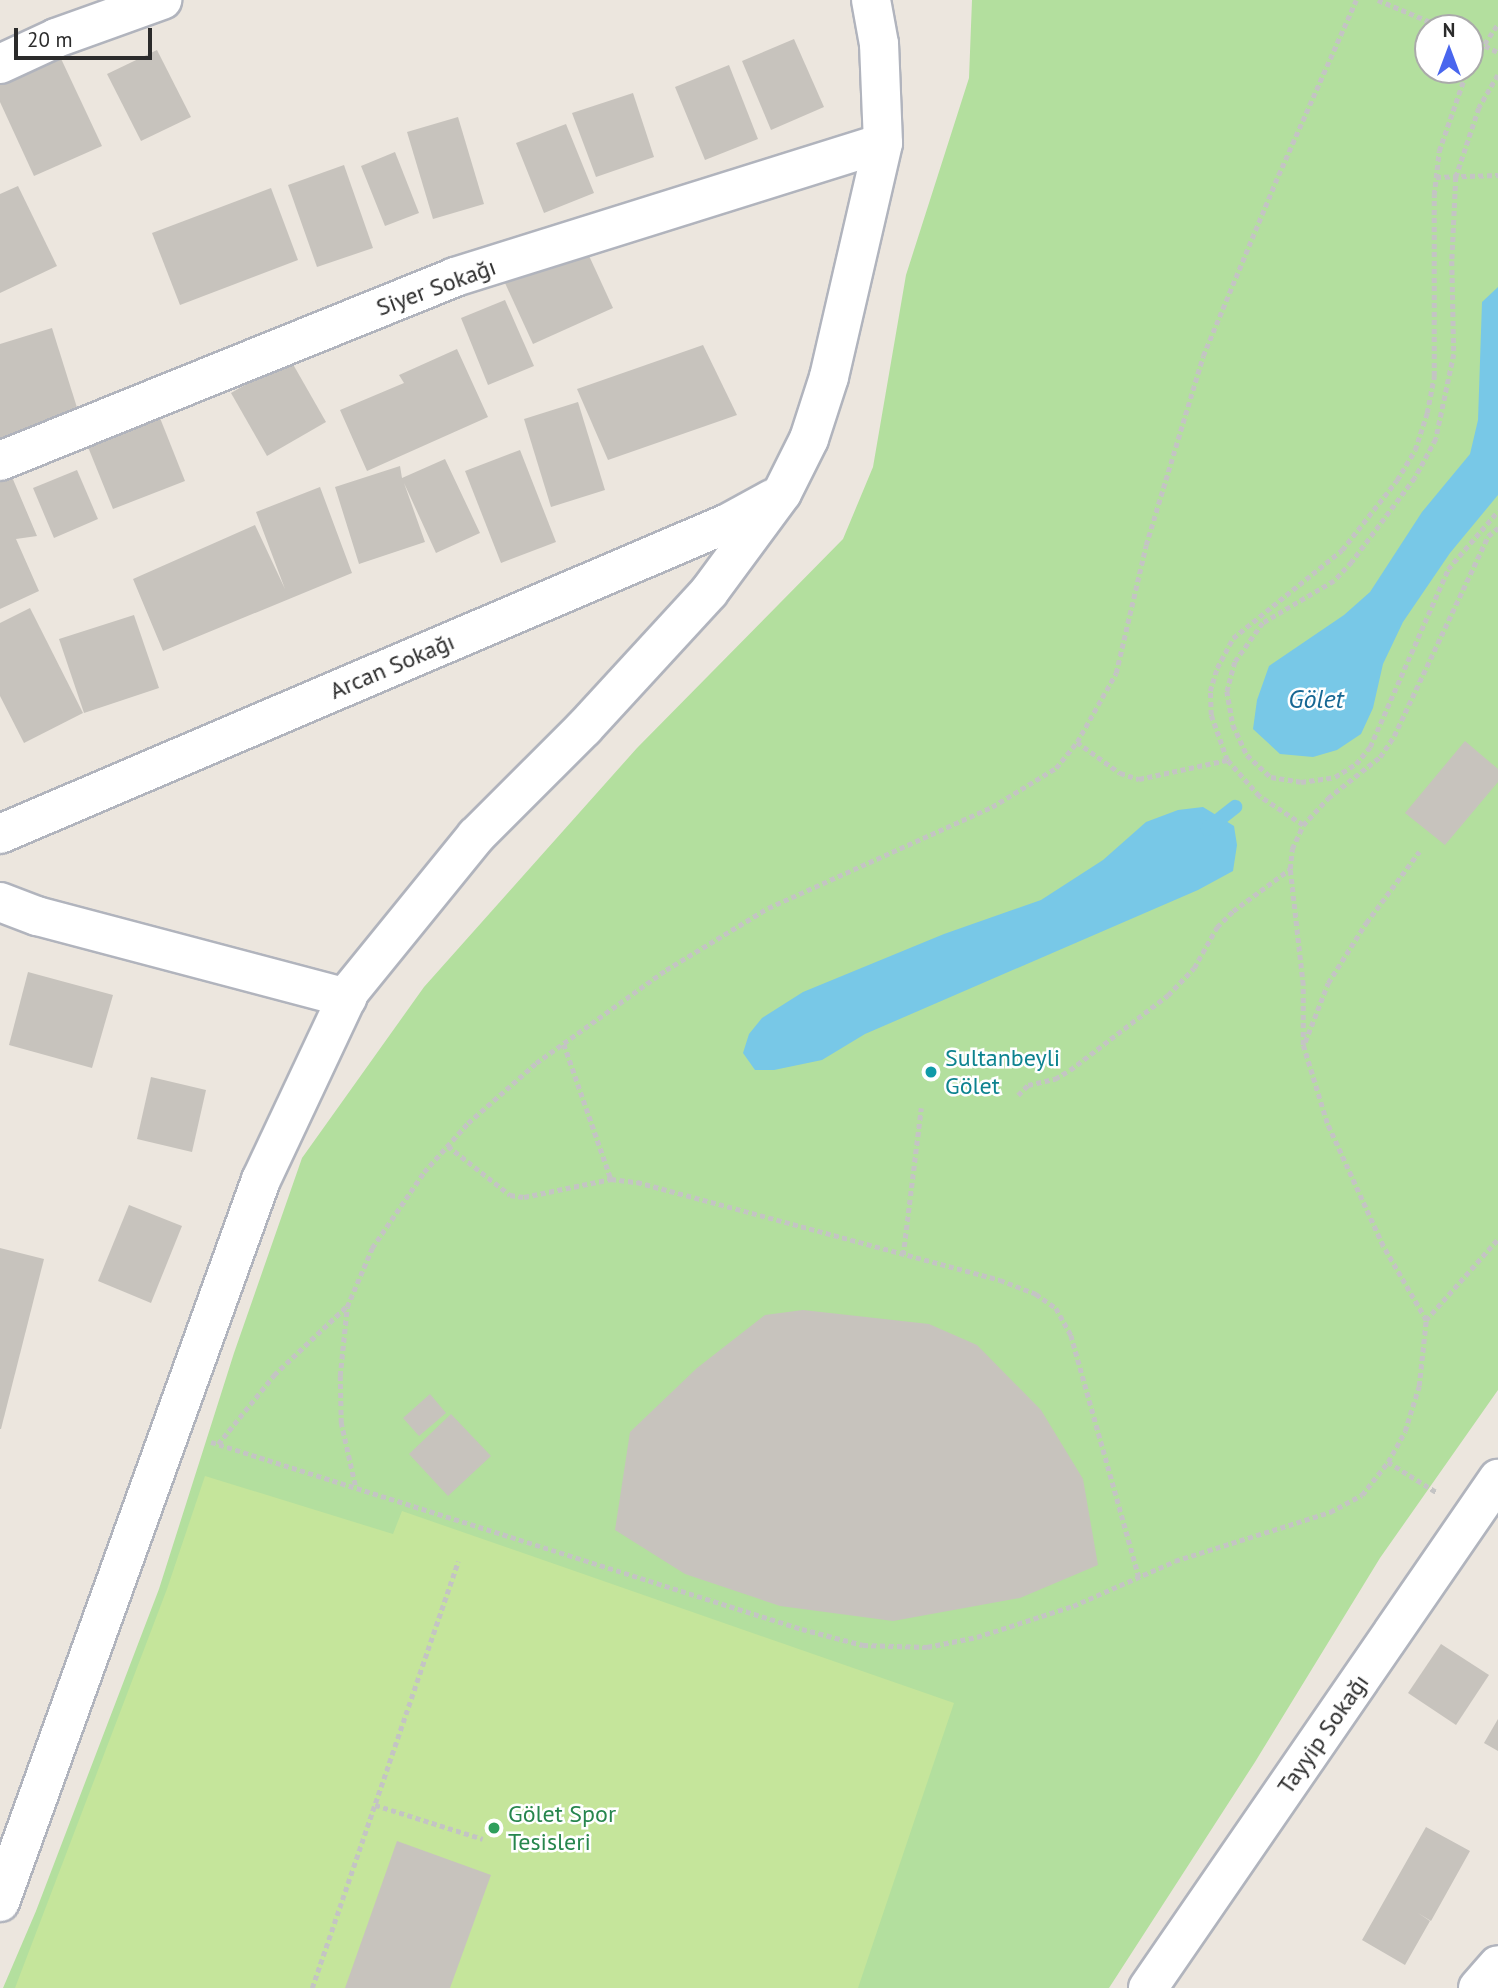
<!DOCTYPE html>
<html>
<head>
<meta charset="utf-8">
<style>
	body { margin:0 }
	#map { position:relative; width:1498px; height:1988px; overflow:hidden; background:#ece6de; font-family:"PT Sans",sans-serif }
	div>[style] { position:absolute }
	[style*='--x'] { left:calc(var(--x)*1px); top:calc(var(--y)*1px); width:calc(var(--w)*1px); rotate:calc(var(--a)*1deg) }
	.green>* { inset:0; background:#b3df9e }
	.pitch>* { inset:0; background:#c5e59b }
	.water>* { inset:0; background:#78c8e7 }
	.stream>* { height:14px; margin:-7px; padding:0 7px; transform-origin:7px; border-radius:7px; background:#78c8e7 }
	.building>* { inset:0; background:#c7c3bd }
	.path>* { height:4.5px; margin-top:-2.25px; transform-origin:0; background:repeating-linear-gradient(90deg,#c4c4c4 0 5px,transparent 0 8.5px) }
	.roads { filter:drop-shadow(2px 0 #b1b4bd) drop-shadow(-2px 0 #b1b4bd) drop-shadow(0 2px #b1b4bd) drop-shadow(0 -2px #b1b4bd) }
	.minor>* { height:38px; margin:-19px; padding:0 19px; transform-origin:19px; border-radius:19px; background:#fff }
	.dots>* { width:19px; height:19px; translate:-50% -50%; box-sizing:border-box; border:4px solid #fff; border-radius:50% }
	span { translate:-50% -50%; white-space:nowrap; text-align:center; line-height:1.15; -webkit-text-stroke:5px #fff; paint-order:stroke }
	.street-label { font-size:24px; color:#2b2b2b }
	.culture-label { font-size:24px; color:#0d838f }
	.left { translate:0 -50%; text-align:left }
	.leisure-label { font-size:24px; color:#27864d }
	.water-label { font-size:26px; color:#166793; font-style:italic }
	.north { position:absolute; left:1414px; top:14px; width:70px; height:70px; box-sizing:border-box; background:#fff; border:2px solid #aaa; border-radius:50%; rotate:0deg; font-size:19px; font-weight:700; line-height:28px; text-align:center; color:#2b2b2b }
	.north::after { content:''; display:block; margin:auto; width:24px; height:32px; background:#4966ee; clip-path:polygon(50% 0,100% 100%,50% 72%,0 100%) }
	.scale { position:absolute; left:14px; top:28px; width:138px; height:32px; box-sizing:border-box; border:4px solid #2b2b2b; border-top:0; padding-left:9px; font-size:21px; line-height:24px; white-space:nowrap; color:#2b2b2b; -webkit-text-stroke:5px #fff; paint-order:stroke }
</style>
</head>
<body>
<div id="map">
	<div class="green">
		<div style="clip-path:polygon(evenodd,972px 0,1498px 0,1498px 1390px,1380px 1558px,1255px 1762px,1109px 1988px,3px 1988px,36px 1911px,159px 1589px,234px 1353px,302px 1158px,424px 987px,637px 748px,843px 539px,873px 467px,906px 275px,969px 78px,972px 0,1428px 28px,1470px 28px,1470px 70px,1428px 70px,1428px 28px)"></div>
	</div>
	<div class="pitch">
		<div style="clip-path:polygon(205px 1476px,393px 1534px,402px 1511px,954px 1703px,858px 1988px,15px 1988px,167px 1589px)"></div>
	</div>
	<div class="water">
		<div style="clip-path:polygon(1498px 287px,1498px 495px,1450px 553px,1403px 622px,1383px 664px,1373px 708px,1361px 734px,1337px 750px,1313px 757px,1280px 754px,1253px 729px,1257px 700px,1269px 666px,1344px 615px,1370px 592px,1422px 512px,1470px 454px,1478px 420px,1482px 302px)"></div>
		<div style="clip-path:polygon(1203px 807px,1234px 826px,1237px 845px,1233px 871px,1198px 890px,865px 1034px,822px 1060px,774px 1070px,755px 1070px,743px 1053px,749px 1034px,762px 1018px,803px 992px,944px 934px,1041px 900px,1103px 860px,1146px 822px,1178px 810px)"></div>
	</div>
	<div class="stream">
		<div style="--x:1207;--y:829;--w:36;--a:-38"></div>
	</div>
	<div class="building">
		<div style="clip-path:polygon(794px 39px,824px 107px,771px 130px,742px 61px)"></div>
		<div style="clip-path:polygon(56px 48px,102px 146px,34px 176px,0 102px,0 78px)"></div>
		<div style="clip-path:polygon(157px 50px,191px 117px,141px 141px,107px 74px)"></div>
		<div style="clip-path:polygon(729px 65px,758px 139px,705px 160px,675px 87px)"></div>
		<div style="clip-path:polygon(633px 93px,654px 157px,596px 177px,572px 113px)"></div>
		<div style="clip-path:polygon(458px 117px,484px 204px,433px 219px,407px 132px)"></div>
		<div style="clip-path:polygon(566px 124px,594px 193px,544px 213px,516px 143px)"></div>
		<div style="clip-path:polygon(395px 152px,419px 213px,385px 226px,361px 166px)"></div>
		<div style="clip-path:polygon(344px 165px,373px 248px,317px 267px,288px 185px)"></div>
		<div style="clip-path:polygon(18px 186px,57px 266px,0 293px,0 194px)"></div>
		<div style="clip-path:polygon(271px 188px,298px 260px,180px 305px,152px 233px)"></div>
		<div style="clip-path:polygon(585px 247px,613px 308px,533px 344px,505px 283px)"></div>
		<div style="clip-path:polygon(505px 300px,534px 366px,488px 385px,461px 318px)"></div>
		<div style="clip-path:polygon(52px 328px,79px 414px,0 439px,0 344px)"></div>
		<div style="clip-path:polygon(703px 345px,737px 415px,608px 460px,577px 389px)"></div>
		<div style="clip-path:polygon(457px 349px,488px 417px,367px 471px,340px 410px,404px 383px,399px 375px)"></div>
		<div style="clip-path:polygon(290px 359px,326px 422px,267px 456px,231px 393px)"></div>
		<div style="clip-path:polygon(578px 402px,605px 490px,551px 507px,524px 419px)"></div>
		<div style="clip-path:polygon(160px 418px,185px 481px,113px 509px,88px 447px)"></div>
		<div style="clip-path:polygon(520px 450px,556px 542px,501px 563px,465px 471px)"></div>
		<div style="clip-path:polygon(445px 459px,480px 533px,436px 553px,404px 483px,425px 542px,359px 564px,335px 487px,400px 466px,402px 478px)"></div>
		<div style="clip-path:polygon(77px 470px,98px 519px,54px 538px,33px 488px)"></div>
		<div style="clip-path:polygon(12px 477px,37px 536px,16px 539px,39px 591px,0 609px,0 482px)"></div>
		<div style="clip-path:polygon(320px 487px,352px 573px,163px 651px,133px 579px,255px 525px,285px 589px,256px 512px)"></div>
		<div style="clip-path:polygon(30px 608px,83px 713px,24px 743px,0 696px,0 623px)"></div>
		<div style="clip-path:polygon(134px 615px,159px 688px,84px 713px,59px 639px)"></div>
		<div style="clip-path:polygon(1465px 741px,1498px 769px,1498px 782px,1445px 845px,1405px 813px)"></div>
		<div style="clip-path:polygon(28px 972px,113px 995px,92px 1068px,9px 1045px)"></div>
		<div style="clip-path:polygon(151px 1077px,206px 1090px,192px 1152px,137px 1139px)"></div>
		<div style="clip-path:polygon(129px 1205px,182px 1226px,151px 1303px,98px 1281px)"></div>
		<div style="clip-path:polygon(0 1248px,44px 1259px,1px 1429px,0 1429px)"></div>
		<div style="clip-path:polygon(803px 1310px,929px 1324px,977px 1345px,1041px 1410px,1083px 1479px,1098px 1565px,1020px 1598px,893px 1621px,780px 1606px,685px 1574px,615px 1530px,630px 1432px,697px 1368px,765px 1315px)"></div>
		<div style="clip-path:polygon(430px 1394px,446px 1413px,419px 1436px,403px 1418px)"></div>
		<div style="clip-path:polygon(451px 1414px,491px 1456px,448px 1496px,409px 1454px)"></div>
		<div style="clip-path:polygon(1441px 1644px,1489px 1675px,1456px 1725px,1408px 1693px)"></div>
		<div style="clip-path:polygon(1498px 1719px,1498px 1751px,1484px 1743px)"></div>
		<div style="clip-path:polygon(1426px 1827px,1470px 1851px,1431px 1921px,1418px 1913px,1430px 1921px,1405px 1965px,1362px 1940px)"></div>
		<div style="clip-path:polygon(397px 1841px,491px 1875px,450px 1988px,345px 1988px)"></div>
	</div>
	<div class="path">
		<div style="--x:1378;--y:0;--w:73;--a:22.7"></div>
		<div style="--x:1470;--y:38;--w:31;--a:27"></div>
		<div style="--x:1470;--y:65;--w:50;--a:-55.7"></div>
		<div style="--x:1498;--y:75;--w:38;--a:120"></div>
		<div style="--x:1479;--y:108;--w:73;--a:108.4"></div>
		<div style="--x:1456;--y:177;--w:84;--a:92.7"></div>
		<div style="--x:1452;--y:261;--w:93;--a:88.8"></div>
		<div style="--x:1454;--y:354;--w:87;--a:102"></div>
		<div style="--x:1436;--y:439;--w:44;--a:118.3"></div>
		<div style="--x:1415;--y:478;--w:105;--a:126.9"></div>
		<div style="--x:1352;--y:562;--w:26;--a:133"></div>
		<div style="--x:1334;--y:581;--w:82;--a:149.4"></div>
		<div style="--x:1263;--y:623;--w:48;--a:125.7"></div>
		<div style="--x:1235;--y:662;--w:30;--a:105"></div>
		<div style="--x:1227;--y:691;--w:35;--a:80"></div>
		<div style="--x:1233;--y:725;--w:33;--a:65"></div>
		<div style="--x:1247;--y:755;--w:33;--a:43"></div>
		<div style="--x:1271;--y:777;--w:30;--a:9"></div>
		<div style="--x:1301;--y:782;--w:34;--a:-8"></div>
		<div style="--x:1335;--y:777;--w:25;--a:-32"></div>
		<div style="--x:1356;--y:764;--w:22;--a:-51"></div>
		<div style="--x:1370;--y:747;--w:194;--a:-66.3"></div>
		<div style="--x:1448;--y:569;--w:77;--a:-49.2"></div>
		<div style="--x:1436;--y:177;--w:62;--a:-1.8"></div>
		<div style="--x:1077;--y:742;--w:53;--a:35.8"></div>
		<div style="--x:1120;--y:773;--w:20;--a:18"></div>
		<div style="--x:1139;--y:779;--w:90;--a:-12.2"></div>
		<div style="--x:1303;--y:825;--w:53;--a:-146.6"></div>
		<div style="--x:1259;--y:796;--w:48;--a:-131.6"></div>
		<div style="--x:1227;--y:760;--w:48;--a:-109.6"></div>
		<div style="--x:1211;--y:715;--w:24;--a:-92"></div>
		<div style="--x:1210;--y:691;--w:24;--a:-73"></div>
		<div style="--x:1217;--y:668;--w:34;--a:-62"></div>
		<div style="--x:1233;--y:638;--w:140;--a:-38.9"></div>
		<div style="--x:1342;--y:550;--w:89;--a:-51.8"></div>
		<div style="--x:1397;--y:480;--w:35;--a:-59"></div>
		<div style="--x:1415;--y:450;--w:39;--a:-72"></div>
		<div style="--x:1427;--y:413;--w:38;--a:-79"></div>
		<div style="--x:1434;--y:376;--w:181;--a:-90"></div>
		<div style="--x:1434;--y:195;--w:44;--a:-83.5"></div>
		<div style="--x:1439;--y:151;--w:86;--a:-70.9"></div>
		<div style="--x:1305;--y:1042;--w:63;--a:-68.7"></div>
		<div style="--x:1328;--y:983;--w:71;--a:-57.7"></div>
		<div style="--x:1366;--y:923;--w:89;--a:-53.3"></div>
		<div style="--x:564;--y:1044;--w:143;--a:70.8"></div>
		<div style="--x:1018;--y:1095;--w:14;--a:-45"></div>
		<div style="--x:1028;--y:1085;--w:28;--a:-13"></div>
		<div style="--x:1055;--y:1079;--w:17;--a:-31"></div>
		<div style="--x:1070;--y:1070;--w:123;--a:-37.4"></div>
		<div style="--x:1168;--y:995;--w:37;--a:-46"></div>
		<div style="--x:1194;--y:968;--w:47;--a:-60.7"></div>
		<div style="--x:1217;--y:927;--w:23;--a:-45"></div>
		<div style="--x:1233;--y:911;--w:71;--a:-36.4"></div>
		<div style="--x:448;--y:1146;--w:79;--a:38.3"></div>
		<div style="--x:510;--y:1195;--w:14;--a:8"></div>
		<div style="--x:524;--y:1197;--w:89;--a:-11.7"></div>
		<div style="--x:611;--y:1179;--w:26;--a:7"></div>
		<div style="--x:637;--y:1182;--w:376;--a:15.1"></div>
		<div style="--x:1000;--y:1280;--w:39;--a:21"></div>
		<div style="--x:1036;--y:1294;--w:24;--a:35"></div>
		<div style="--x:1056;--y:1308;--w:31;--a:61"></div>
		<div style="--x:1071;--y:1335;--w:251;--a:74.3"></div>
		<div style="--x:903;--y:1255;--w:148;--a:-83"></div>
		<div style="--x:1426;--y:1320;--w:108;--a:-48.4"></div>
		<div style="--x:211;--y:1442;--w:620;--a:17.56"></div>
		<div style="--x:802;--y:1629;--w:63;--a:14.7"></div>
		<div style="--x:863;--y:1645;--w:64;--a:1.8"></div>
		<div style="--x:927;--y:1647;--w:51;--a:-11.3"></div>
		<div style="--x:977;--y:1637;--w:101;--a:-17.9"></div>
		<div style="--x:1073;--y:1606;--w:111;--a:-23.8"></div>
		<div style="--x:1175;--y:1561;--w:163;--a:-17.5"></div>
		<div style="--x:1330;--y:1512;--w:36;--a:-28"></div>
		<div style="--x:1362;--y:1495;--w:42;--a:-51.8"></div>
		<div style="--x:1388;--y:1462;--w:35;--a:-61"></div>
		<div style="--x:1405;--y:1431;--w:47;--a:-72.7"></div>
		<div style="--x:1419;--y:1386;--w:66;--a:-83.9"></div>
		<div style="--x:1426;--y:1320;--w:86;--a:-120.2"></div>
		<div style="--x:1383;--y:1246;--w:135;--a:-114.5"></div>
		<div style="--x:1327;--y:1123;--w:82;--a:-107.1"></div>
		<div style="--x:1303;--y:1045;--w:60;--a:-90"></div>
		<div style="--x:1303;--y:985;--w:117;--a:-96.4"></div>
		<div style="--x:1290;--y:869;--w:20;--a:-84"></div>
		<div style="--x:1292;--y:849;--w:26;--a:-65"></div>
		<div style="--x:1303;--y:825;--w:37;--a:-47"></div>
		<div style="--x:1328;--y:798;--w:66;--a:-38.3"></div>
		<div style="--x:1380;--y:757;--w:25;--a:-56"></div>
		<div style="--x:1394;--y:736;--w:221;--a:-64.8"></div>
		<div style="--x:1488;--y:536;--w:13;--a:-39"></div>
		<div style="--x:218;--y:1444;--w:89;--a:-50.9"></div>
		<div style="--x:274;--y:1375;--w:99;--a:-43.4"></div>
		<div style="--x:1388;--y:1462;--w:59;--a:31.8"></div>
		<div style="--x:355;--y:1485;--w:64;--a:-102.7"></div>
		<div style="--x:341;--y:1423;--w:47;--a:-91.2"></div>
		<div style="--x:340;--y:1376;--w:69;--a:-84.2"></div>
		<div style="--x:347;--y:1307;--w:64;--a:-67"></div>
		<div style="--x:372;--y:1248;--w:92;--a:-55.6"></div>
		<div style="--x:424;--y:1172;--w:66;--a:-48.1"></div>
		<div style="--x:468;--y:1123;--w:91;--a:-41.4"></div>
		<div style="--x:536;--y:1063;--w:160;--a:-35.6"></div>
		<div style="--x:666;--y:970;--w:119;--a:-31.3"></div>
		<div style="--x:768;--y:908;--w:246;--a:-24.3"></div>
		<div style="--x:992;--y:807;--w:75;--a:-31.4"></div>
		<div style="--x:1056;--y:768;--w:33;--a:-51"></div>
		<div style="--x:1077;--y:742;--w:79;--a:-60.5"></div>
		<div style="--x:1116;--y:673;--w:131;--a:-76.8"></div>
		<div style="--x:1146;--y:545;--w:197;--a:-73.2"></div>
		<div style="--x:1203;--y:356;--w:187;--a:-67.4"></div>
		<div style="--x:1275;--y:183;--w:200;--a:-66.1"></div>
		<div style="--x:375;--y:1805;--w:113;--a:17.5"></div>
		<div style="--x:312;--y:1988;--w:451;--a:-71.1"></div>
	</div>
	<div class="roads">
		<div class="minor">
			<div style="--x:0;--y:64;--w:62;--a:-24.9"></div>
			<div style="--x:56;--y:38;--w:113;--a:-19.7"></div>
			<div style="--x:0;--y:461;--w:491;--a:-22"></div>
			<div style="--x:455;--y:277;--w:448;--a:-17.4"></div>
			<div style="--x:0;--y:834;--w:792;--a:-23.13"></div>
			<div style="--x:728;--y:523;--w:50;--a:-28.6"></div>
			<div style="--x:0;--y:902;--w:40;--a:21"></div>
			<div style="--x:37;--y:916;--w:321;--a:14.8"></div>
			<div style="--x:0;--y:1902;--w:768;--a:-70.13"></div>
			<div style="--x:261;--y:1180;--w:209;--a:-64.8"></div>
			<div style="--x:350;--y:991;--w:200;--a:-50.9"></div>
			<div style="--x:476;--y:836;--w:153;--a:-45"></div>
			<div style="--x:584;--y:728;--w:185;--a:-47.4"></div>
			<div style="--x:709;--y:592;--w:123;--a:-53.6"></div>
			<div style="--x:782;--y:493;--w:60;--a:-63.4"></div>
			<div style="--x:809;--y:439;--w:65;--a:-72.1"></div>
			<div style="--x:829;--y:377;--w:240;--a:-77"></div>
			<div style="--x:883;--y:143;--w:99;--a:-92.3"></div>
			<div style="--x:879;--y:44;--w:45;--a:-100.3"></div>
			<div style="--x:1148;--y:1988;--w:618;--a:-55.49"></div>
			<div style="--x:1478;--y:1988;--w:30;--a:-49"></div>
		</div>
	</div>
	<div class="dots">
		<div style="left:931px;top:1072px;background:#0f9aa8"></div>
		<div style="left:494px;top:1828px;background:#2e9e5b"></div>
	</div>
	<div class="street-label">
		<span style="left:436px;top:287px;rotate:-20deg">Siyer Sokağı</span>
		<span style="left:392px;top:666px;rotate:-23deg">Arcan Sokağı</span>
		<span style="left:1323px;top:1734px;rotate:-55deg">Tayyip Sokağı</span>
	</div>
	<div class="culture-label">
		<span class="left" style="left:945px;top:1072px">Sultanbeyli<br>Gölet</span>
	</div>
	<div class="leisure-label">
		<span class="left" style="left:508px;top:1828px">Gölet Spor<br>Tesisleri</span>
	</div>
	<div class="water-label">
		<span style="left:1316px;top:699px">Gölet</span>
	</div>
	<div class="north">N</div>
	<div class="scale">20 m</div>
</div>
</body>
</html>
